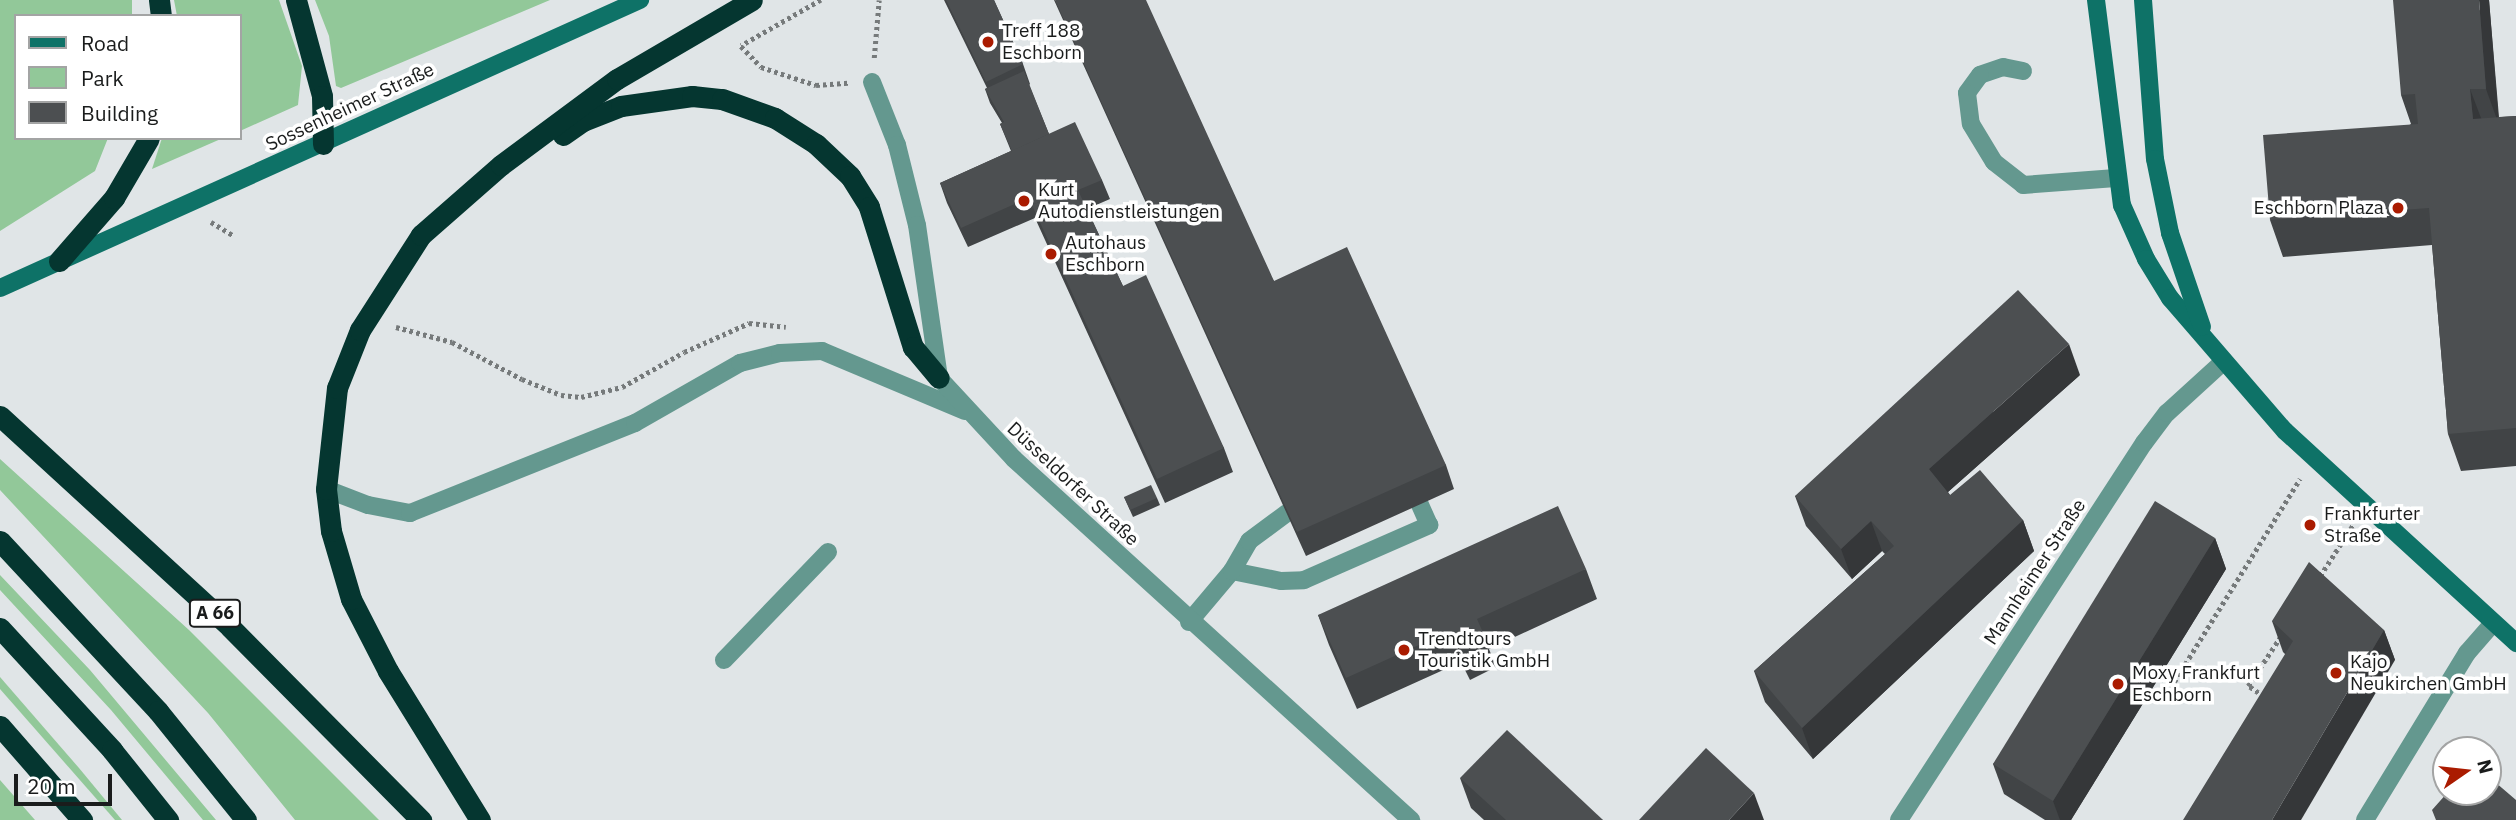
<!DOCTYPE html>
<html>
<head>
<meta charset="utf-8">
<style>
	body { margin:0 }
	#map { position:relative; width:2516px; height:820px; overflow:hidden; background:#e0e5e7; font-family:"IBM Plex Sans",sans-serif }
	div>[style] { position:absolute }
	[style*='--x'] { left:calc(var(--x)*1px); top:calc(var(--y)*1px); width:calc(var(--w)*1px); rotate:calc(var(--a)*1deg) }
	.green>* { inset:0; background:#92c899 }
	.path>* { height:4.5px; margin-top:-2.25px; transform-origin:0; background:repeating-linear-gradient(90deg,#767a7b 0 3.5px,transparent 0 7px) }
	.lane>* { height:18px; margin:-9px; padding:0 9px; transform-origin:9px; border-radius:9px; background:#64988f }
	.street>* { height:18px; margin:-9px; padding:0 9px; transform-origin:9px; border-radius:9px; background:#64988f }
	.secondary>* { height:18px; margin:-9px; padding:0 9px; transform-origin:9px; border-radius:9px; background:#0e7267 }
	.highway>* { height:21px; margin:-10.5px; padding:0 10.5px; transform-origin:10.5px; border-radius:10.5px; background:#053630 }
	.wall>* { inset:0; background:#414446 }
	.shaded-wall>* { inset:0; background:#353739 }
	.building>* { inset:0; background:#4c4f51 }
	.dots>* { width:19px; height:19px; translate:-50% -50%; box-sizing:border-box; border:4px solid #fff; border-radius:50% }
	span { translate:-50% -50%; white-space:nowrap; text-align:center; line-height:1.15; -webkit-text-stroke:7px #fff; paint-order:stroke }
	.shield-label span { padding:2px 5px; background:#fff; border:2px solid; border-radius:5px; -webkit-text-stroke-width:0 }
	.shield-label { font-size:18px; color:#1a1c1c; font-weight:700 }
	.poi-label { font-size:19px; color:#1a1c1c }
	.left { translate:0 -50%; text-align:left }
	.right { translate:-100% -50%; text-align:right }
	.street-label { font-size:19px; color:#1a1c1c }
	.legend { position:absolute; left:14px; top:14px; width:228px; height:126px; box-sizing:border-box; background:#fff; border:2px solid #a3a4a4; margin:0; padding:9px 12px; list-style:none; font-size:21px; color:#1a1c1c }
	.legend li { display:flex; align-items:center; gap:14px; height:35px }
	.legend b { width:35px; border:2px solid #a3a4a4 }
	.north { position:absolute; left:2432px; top:736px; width:70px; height:70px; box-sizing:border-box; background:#fff; border:2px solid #a3a4a4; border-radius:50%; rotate:76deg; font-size:19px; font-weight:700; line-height:28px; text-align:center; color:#1a1c1c }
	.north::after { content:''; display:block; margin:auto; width:24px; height:32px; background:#aa1b00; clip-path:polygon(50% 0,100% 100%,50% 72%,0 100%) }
	.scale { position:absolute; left:14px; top:774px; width:98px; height:32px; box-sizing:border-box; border:4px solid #1a1c1c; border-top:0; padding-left:9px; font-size:21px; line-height:24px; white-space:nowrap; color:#1a1c1c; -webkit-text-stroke:5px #fff; paint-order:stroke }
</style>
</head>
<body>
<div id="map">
	<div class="green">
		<div style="clip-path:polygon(0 0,132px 0,132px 16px,16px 16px,16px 138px,108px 138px,95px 171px,0 231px)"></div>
		<div style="clip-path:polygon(174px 0,279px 0,302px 66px,298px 105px,240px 131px,240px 16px,177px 16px)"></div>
		<div style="clip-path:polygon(315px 0,550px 0,341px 88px,336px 86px,329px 36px)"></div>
		<div style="clip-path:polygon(162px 138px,223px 138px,152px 169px)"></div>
		<div style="clip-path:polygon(0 459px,189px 630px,379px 820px,295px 820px,208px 713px,0 490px)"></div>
		<div style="clip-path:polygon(0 575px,90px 670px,216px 820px,203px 820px,111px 710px,0 590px)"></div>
		<div style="clip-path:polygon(0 677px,79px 768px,122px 820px,115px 820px,0 689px)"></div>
		<div style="clip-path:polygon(0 780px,35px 820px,0 820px)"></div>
	</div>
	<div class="path">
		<div style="--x:821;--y:0;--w:92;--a:150.1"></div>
		<div style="--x:741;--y:46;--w:29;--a:46"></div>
		<div style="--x:761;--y:67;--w:58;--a:18.1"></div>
		<div style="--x:816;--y:85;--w:32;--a:-4"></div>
		<div style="--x:874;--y:58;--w:58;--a:-85.1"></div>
		<div style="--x:211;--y:222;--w:27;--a:31"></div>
		<div style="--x:396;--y:327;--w:58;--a:15"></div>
		<div style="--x:452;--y:342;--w:79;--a:27.9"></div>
		<div style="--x:522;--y:379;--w:42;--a:22.3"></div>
		<div style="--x:561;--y:395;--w:20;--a:6"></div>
		<div style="--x:581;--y:397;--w:42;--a:-13.7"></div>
		<div style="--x:622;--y:387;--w:71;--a:-29.4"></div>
		<div style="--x:684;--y:352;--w:71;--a:-24"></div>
		<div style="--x:749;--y:323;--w:37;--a:6"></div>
		<div style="--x:2320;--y:576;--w:61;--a:-57.1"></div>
		<div style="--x:2160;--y:675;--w:16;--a:27"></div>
		<div style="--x:2174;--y:682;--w:239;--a:-58.2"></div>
		<div style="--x:2264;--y:697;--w:19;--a:-145"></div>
		<div style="--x:2248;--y:686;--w:60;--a:-56.6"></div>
	</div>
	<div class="lane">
		<div style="--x:2023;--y:71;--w:20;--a:-169"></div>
		<div style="--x:2003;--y:67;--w:24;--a:161"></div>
		<div style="--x:1980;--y:75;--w:22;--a:126"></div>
		<div style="--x:1967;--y:93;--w:31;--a:83"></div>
		<div style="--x:1971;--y:124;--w:44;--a:58.8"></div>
		<div style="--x:1994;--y:162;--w:37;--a:38"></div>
		<div style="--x:2023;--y:185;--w:93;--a:-4.3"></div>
		<div style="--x:326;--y:489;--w:45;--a:20.9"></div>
		<div style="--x:368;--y:505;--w:43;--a:10.8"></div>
		<div style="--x:410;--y:513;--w:242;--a:-21.8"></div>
		<div style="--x:635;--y:423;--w:121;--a:-29.7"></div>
		<div style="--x:740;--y:363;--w:41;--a:-14"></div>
		<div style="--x:780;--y:353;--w:42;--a:-2.7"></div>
		<div style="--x:822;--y:351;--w:155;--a:22.8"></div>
		<div style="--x:1232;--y:571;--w:50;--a:11.5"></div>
		<div style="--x:1281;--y:581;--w:23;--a:-2"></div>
		<div style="--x:1304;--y:580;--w:137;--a:-23.7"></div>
		<div style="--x:1429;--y:525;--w:22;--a:-114"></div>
		<div style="--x:1189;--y:622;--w:67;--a:-49.9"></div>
		<div style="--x:1232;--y:571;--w:34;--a:-60"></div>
		<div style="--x:1249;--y:541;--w:47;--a:-36.4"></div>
		<div style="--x:724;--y:660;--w:150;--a:-46.1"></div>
	</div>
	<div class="street">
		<div style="--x:872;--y:82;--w:68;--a:68.4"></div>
		<div style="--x:897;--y:145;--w:82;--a:76"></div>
		<div style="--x:917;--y:225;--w:155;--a:81.8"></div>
		<div style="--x:939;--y:378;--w:110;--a:47.2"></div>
		<div style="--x:1014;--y:459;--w:537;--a:42.28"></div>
		<div style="--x:1899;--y:820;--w:450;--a:-57"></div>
		<div style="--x:2144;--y:443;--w:38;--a:-53"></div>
		<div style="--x:2167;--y:413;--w:77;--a:-42.4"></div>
		<div style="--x:2365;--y:820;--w:196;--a:-58.6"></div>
		<div style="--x:2467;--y:653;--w:40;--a:-49"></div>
	</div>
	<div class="secondary">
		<div style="--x:2096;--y:0;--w:207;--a:82.8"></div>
		<div style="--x:2122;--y:205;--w:59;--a:66"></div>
		<div style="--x:2146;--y:259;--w:46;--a:58.4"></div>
		<div style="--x:2170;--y:298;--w:176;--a:49.2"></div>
		<div style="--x:2285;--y:431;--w:314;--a:42.5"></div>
		<div style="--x:2143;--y:0;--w:159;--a:85.7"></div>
		<div style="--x:2155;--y:159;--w:76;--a:78.5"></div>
		<div style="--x:2170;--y:233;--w:99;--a:71.2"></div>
		<div style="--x:0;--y:288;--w:702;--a:-24.23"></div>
	</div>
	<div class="highway">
		<div style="--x:159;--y:0;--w:16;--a:83"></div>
		<div style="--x:296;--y:0;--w:99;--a:74.8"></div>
		<div style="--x:322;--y:96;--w:48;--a:88.8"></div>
		<div style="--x:563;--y:135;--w:24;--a:-35"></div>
		<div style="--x:583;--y:121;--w:41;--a:-21.5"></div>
		<div style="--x:621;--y:106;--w:72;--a:-8"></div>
		<div style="--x:692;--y:96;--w:30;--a:6"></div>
		<div style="--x:722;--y:99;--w:56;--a:19.7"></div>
		<div style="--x:775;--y:118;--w:49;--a:32.4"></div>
		<div style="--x:816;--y:144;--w:47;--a:43.3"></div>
		<div style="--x:850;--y:176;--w:36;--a:58"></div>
		<div style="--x:869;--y:207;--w:147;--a:72.6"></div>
		<div style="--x:913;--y:347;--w:40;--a:50"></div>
		<div style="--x:59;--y:261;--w:84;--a:-48.9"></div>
		<div style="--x:114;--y:198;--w:69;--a:-59.7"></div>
		<div style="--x:0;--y:416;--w:312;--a:42.5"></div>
		<div style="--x:230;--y:627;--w:272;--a:45.3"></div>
		<div style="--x:0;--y:541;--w:232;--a:47.1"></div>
		<div style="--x:158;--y:711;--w:140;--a:51.1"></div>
		<div style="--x:0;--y:628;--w:166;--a:47.4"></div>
		<div style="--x:112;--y:750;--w:90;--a:51.3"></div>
		<div style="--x:0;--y:726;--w:125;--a:48.9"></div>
		<div style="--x:480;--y:820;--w:175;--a:-121.7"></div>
		<div style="--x:388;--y:671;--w:81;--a:-117.2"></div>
		<div style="--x:351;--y:599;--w:71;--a:-106.4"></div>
		<div style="--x:331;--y:531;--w:42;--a:-96.8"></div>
		<div style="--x:326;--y:489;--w:102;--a:-83.8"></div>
		<div style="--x:337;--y:388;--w:62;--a:-68.4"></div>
		<div style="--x:360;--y:330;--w:113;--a:-57.3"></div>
		<div style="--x:421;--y:235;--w:106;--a:-41.2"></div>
		<div style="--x:501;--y:165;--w:144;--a:-36.6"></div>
		<div style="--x:617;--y:79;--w:156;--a:-30.3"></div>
	</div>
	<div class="wall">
		<div style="clip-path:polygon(944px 0,994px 0,1023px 64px,1030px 84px,1029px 85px,1049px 134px,1102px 180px,1110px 199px,1087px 209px,1123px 286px,1224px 448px,1233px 472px,1165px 503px,1035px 218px,968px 247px,947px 203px,940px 183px,1011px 151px,1000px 124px,1002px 123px,990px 103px,985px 89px,987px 88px)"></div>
		<div style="clip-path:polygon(1054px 0,1055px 0,1274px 281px,1446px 465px,1454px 489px,1306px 556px)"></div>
		<div style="clip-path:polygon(2489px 0,2499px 117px,2516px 116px,2516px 466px,2461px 471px,2448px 434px,2432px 245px,2283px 257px,2270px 220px,2411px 124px,2401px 95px)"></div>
		<div style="clip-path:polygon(2080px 375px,1948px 492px,1950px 495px,2023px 520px,2034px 551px,1813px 759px,1765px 702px,1754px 671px,1885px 554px,1882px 551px,1852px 579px,1806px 526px,1795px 496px)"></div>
		<div style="clip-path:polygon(1124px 497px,1157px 498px,1160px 505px,1133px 517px)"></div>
		<div style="clip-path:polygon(2215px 538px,2226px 569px,2071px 820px,2045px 820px,2004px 794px,1993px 764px)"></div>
		<div style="clip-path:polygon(1586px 569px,1597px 599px,1489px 649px,1496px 667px,1470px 680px,1461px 662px,1357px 709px,1329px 645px,1318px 615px)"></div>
		<div style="clip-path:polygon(2272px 621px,2384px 630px,2395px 660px,2285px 654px,2283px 652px)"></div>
		<div style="clip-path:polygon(1460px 778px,1603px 820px,1484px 820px,1471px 808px)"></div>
	</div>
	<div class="shaded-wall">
		<div style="clip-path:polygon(2479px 0,2489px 0,2499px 125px,2486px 89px)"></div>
		<div style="clip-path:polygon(2470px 89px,2484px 126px,2473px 119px)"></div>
		<div style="clip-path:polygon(2069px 344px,2080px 375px,1940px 499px,1929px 469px)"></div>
		<div style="clip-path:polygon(2023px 520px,2034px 551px,1813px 759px,1802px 728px)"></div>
		<div style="clip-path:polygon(1871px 521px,1882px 551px,1852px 579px,1841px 549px)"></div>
		<div style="clip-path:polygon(2215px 538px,2226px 569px,2071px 820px,2060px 820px,2053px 801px)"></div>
		<div style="clip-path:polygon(2384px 630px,2395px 660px,2301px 820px,2272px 820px)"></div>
		<div style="clip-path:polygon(1754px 793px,1764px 820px,1729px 820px)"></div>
	</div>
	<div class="building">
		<div style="clip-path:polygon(946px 0,994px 0,1023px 64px,986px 82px)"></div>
		<div style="clip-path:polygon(1055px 0,1146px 0,1274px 281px,1347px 247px,1446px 465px,1297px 532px)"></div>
		<div style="clip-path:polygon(2393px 0,2479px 0,2486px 89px,2470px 89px,2473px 119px,2516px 116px,2516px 428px,2448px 434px,2429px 208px,2270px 220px,2263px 135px,2418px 124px,2415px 94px,2401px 95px)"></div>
		<div style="clip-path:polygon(1024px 71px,1049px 134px,1012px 151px,1000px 124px,1004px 122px,985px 89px)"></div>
		<div style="clip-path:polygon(1075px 122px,1102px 180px,1078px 190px,1076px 186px,1032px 205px,1033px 210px,1028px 198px,961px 228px,940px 183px)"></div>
		<div style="clip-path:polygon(1076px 186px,1123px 286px,1146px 275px,1224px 448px,1157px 479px,1032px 205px)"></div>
		<div style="clip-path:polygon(2018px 290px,2069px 344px,1929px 469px,1950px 495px,1980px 470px,2023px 520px,1802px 728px,1754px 671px,1894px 546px,1871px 521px,1841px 549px,1795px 496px)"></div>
		<div style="clip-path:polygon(1151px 485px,1157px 498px,1130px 510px,1124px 497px)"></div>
		<div style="clip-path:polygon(2155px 501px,2215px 538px,2053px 801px,1993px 764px)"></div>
		<div style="clip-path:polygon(1558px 506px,1586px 569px,1477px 619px,1485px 637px,1468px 645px,1459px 649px,1450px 631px,1346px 678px,1318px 615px)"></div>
		<div style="clip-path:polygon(2309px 562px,2384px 630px,2272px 820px,2183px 820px,2293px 641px,2272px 621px)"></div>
		<div style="clip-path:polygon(1507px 730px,1603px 820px,1506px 820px,1460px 778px)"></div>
		<div style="clip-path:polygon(1706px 748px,1754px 793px,1729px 820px,1639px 820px)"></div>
		<div style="clip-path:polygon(2488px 776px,2516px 800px,2516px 820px,2436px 820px,2432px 810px,2448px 792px,2488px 792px)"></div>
	</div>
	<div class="dots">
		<div style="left:988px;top:42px;background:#aa1b00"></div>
		<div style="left:1024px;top:201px;background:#aa1b00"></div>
		<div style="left:2398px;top:208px;background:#aa1b00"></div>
		<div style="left:1051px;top:254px;background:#aa1b00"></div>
		<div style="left:2310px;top:525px;background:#aa1b00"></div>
		<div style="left:1404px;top:650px;background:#aa1b00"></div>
		<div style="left:2336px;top:673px;background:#aa1b00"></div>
		<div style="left:2118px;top:684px;background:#aa1b00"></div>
	</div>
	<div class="shield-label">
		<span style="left:215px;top:613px">A 66</span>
	</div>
	<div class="poi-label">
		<span class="left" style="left:1002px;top:42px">Treff 188<br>Eschborn</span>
		<span class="left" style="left:1038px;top:201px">Kurt<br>Autodienstleistungen</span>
		<span class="right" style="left:2384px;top:208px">Eschborn Plaza</span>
		<span class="left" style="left:1065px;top:254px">Autohaus<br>Eschborn</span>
		<span class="left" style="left:2324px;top:525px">Frankfurter<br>Straße</span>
		<span class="left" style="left:1418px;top:650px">Trendtours<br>Touristik GmbH</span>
		<span class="left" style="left:2350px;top:673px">Kajo<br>Neukirchen GmbH</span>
		<span class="left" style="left:2132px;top:684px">Moxy Frankfurt<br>Eschborn</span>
	</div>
	<div class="street-label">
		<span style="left:350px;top:107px;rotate:-25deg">Sossenheimer Straße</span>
		<span style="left:1073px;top:484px;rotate:43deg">Düsseldorfer Straße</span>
		<span style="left:2035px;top:572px;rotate:-57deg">Mannheimer Straße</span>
	</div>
	<ul class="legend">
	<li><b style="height:9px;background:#0e7267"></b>Road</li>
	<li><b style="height:19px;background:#92c899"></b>Park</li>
	<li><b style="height:19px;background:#4c4f51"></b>Building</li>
	</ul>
	<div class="north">N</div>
	<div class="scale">20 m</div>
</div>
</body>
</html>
